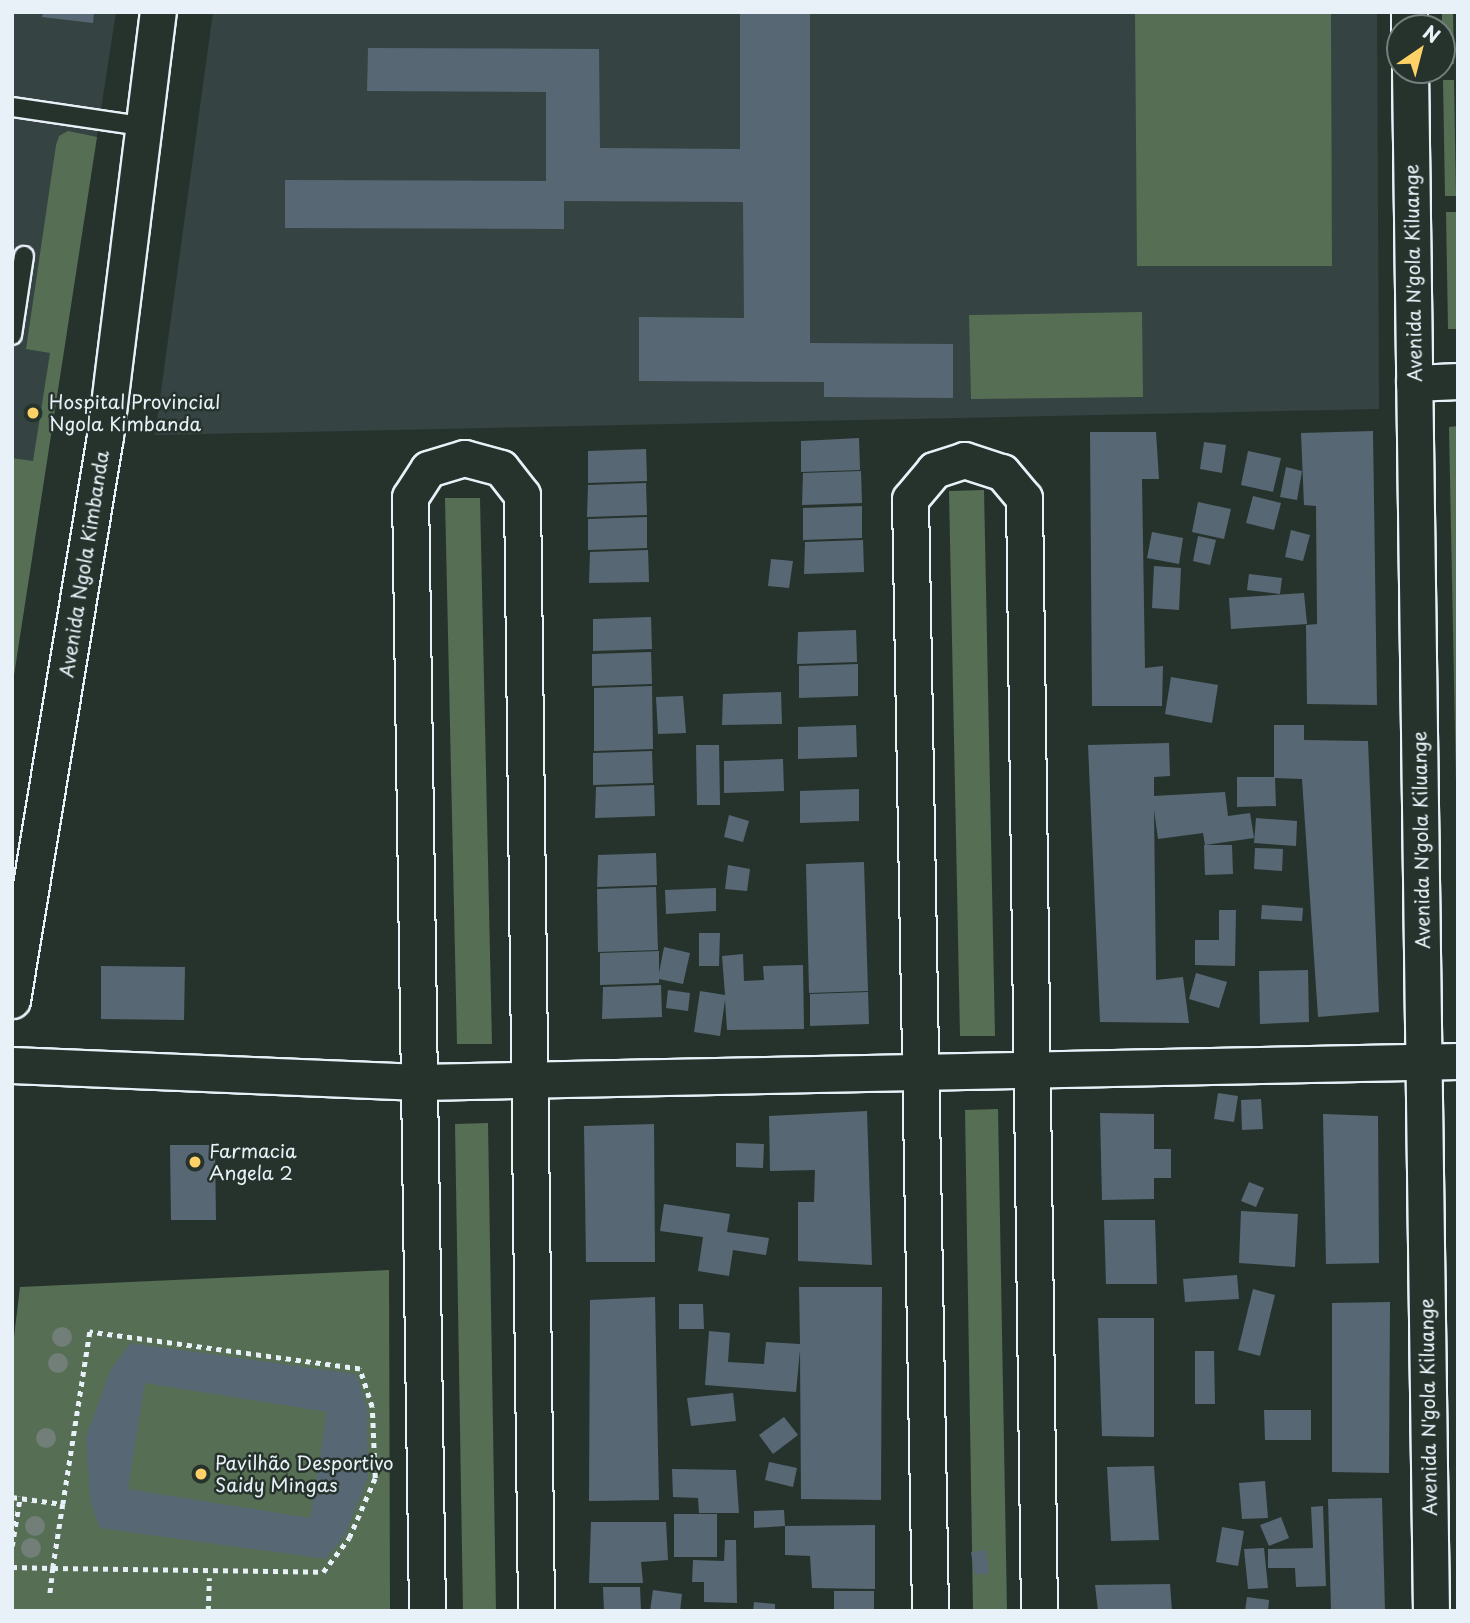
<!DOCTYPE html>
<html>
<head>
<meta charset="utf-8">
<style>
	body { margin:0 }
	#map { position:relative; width:1470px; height:1623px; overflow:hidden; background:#26332d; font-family:"Playpen Sans",sans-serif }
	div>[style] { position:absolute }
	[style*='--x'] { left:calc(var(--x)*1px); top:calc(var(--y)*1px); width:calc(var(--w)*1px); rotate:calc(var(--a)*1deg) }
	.built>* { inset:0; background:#354342 }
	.green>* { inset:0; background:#566e53 }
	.building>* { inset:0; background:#586774 }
	.path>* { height:4.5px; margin-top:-2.25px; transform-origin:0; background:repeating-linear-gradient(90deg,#e8f1f8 0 5px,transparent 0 10px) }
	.roads { filter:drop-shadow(2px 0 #e8f1f8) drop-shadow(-2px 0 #e8f1f8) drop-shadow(0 2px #e8f1f8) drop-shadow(0 -2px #e8f1f8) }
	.service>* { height:18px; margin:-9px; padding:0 9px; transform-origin:9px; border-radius:9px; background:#26332d }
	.minor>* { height:35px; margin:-17.5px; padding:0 17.5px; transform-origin:17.5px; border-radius:17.5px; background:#26332d }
	.trees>* { width:20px; height:20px; margin:-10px; border-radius:50%; background:#717f78 }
	.dots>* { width:19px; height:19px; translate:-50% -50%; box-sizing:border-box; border:4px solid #26332d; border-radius:50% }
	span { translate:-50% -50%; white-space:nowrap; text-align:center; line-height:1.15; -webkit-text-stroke:5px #26332d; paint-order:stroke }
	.street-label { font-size:19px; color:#e8f1f8 }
	.poi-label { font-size:19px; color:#e8f1f8 }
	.left { translate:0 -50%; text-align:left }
	.frame { position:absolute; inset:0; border:14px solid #e8f1f8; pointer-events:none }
	.north { position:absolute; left:1386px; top:14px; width:70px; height:70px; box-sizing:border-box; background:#26332d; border:2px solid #747f7e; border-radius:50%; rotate:35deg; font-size:19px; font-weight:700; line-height:28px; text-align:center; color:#e8f1f8 }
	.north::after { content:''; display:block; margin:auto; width:24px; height:32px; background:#ffd166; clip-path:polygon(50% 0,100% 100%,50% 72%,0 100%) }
</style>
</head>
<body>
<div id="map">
	<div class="built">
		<div style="clip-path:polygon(12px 12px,116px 12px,12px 688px)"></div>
		<div style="clip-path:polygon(213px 12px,1377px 12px,1379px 409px,155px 435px)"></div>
	</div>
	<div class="green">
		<div style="clip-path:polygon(1135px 12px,1331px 12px,1332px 266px,1137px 266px)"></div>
		<div style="clip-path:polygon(1442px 12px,1453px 12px,1454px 64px,1442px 64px)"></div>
		<div style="clip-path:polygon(1443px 80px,1454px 80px,1456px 196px,1445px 196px)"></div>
		<div style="clip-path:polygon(68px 131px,97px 137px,12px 688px,12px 458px,33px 461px,50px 353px,26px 349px,56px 145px,59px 136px)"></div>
		<div style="clip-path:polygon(1446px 212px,1457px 212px,1458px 329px,1448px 329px)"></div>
		<div style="clip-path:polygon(1142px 312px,1143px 397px,971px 399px,969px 315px)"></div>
		<div style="clip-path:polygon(1458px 426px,1458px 885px,1449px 427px)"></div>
		<div style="clip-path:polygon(984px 490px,995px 1036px,960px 1036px,949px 491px)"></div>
		<div style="clip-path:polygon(445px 498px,480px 498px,492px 1044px,457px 1044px)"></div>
		<div style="clip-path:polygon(998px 1109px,1007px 1611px,973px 1611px,965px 1110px)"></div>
		<div style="clip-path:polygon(488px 1123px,496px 1611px,463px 1611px,455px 1124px)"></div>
		<div style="clip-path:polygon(389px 1270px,390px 1611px,12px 1611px,12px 1353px,20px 1287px)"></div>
	</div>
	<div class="building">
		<div style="clip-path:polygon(43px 12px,94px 12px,93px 23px,42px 17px)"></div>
		<div style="clip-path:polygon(740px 12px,810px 12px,810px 343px,953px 344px,953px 398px,824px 397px,824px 382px,639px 381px,639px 317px,744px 318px,743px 202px,564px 201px,564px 229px,285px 228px,285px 180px,546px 181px,546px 92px,367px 91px,368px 48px,599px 49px,600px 148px,740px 149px)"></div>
		<div style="clip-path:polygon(1373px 431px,1377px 705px,1307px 704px,1306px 625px,1317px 624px,1316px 506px,1304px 505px,1301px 433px)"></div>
		<div style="clip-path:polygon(1090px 432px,1156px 432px,1159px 479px,1142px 479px,1145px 668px,1163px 666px,1162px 706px,1092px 706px)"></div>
		<div style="clip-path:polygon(859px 438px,860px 470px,801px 472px,801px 441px)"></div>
		<div style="clip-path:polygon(1204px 442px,1226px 445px,1222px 473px,1200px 469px)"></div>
		<div style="clip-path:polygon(646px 449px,647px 481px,588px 483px,588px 451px)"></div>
		<div style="clip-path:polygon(1248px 451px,1281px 458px,1273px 492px,1241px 485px)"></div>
		<div style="clip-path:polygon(1286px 467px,1302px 471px,1297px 500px,1280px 497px)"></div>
		<div style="clip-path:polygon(861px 471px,862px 503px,802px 505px,803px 473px)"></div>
		<div style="clip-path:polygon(646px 483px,647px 515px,587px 517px,588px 485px)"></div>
		<div style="clip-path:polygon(1253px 496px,1281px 503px,1274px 530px,1246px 523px)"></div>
		<div style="clip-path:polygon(1198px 502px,1231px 509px,1224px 539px,1192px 532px)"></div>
		<div style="clip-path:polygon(862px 506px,862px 538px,803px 540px,803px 508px)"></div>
		<div style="clip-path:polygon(647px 517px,647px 548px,588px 550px,588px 519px)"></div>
		<div style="clip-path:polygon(1291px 530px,1310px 535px,1303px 561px,1285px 557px)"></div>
		<div style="clip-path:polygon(1152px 532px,1183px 538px,1179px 564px,1147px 558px)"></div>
		<div style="clip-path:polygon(1198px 536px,1216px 540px,1210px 565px,1193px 561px)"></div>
		<div style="clip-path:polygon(863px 540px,864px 572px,804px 574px,805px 542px)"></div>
		<div style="clip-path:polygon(648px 550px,649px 582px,589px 583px,590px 552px)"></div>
		<div style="clip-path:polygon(771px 559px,793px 561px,789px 588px,768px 586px)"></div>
		<div style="clip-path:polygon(1154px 566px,1181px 568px,1179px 610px,1152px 608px)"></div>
		<div style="clip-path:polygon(1249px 574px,1282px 578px,1280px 594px,1247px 590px)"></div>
		<div style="clip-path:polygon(1304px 593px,1307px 624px,1231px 629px,1229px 598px)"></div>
		<div style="clip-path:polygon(651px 617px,652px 649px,593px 651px,593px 619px)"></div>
		<div style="clip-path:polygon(856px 630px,857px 662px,797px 664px,798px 632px)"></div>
		<div style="clip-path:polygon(651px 652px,652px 684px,592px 686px,592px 654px)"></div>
		<div style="clip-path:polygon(858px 664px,858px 696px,799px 698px,799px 666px)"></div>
		<div style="clip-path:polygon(1171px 677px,1218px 685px,1212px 723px,1165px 714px)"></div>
		<div style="clip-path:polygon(652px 686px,653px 749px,594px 751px,594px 688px)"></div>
		<div style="clip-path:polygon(781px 692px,782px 724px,722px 725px,723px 694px)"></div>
		<div style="clip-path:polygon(683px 696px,686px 733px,658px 734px,656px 697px)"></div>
		<div style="clip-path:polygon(856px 725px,857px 757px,798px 759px,798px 727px)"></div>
		<div style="clip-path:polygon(1274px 725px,1304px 725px,1304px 740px,1368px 741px,1379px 1012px,1318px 1017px,1302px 779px,1275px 778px,1276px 806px,1237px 807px,1237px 777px,1274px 777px)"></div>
		<div style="clip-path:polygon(1169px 743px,1170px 776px,1154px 777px,1154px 796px,1225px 792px,1228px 816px,1250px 813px,1254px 838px,1205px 845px,1203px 833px,1158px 839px,1154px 810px,1156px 980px,1183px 977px,1189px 1023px,1100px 1022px,1088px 745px)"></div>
		<div style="clip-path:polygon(696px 745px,719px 745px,720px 805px,697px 805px)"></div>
		<div style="clip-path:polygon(652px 751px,653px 783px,593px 785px,593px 753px)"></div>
		<div style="clip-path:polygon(783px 759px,784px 791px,724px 793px,724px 761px)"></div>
		<div style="clip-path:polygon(654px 785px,655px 816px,595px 818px,596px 787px)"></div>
		<div style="clip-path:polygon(859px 789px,859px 821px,800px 823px,800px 791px)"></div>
		<div style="clip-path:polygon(729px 815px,749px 821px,743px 842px,724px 837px)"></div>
		<div style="clip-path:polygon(1256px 818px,1297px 821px,1296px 846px,1254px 843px)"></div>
		<div style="clip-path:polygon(1204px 845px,1232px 845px,1233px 874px,1205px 875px)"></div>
		<div style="clip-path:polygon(1255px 848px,1283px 849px,1282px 871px,1254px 869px)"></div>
		<div style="clip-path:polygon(656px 853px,657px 885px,597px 887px,598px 855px)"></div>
		<div style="clip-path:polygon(864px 862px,868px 991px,809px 993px,806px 864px)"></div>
		<div style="clip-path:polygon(728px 865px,750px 869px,747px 891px,725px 889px)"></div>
		<div style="clip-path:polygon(656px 887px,658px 950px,598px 952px,597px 889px)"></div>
		<div style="clip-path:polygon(716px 888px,716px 911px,666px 914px,665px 890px)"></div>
		<div style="clip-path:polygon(1262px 905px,1303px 908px,1302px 921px,1261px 919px)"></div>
		<div style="clip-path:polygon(1219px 910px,1236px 910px,1235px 966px,1195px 965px,1195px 940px,1219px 940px)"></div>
		<div style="clip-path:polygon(699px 933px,720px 933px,719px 966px,699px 966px)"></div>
		<div style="clip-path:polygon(664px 947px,690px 953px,683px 984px,659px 979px,659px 983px,600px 985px,600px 953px,659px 951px,659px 973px)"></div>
		<div style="clip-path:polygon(743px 954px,744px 981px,764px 980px,763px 966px,803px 965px,804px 1029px,727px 1030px,725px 1000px,720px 1036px,694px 1032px,700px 991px,725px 995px,722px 956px)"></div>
		<div style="clip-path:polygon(101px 966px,185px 967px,184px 1020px,101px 1019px)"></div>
		<div style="clip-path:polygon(1308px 970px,1309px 1022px,1260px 1024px,1259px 971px)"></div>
		<div style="clip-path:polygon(1196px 973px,1227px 982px,1219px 1008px,1189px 999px)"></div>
		<div style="clip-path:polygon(661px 985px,662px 1017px,602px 1019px,603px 987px)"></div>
		<div style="clip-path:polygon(668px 990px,690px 993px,688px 1011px,666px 1008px)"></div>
		<div style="clip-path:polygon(868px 992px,869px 1024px,810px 1026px,810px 994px)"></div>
		<div style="clip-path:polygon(1218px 1093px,1238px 1096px,1234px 1122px,1214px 1119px)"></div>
		<div style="clip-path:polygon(1261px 1099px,1263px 1129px,1242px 1130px,1241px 1100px)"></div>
		<div style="clip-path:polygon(867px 1111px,872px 1265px,798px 1261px,798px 1202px,814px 1202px,815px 1170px,770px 1171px,769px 1116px)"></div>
		<div style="clip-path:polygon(1100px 1113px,1154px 1114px,1154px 1149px,1171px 1149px,1171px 1178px,1154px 1178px,1154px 1199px,1102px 1200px)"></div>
		<div style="clip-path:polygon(1323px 1114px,1378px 1116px,1379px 1263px,1326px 1264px)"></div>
		<div style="clip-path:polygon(654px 1124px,655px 1262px,586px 1262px,584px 1126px)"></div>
		<div style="clip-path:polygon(736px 1143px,764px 1144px,763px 1168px,736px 1167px)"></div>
		<div style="clip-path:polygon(170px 1145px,215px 1145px,216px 1220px,171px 1220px)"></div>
		<div style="clip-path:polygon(1249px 1182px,1264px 1188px,1256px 1207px,1241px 1201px)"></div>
		<div style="clip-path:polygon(664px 1204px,730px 1214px,727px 1232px,769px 1238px,766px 1255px,733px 1250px,729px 1276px,698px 1271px,703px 1237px,660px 1231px)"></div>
		<div style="clip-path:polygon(1241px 1211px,1298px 1214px,1295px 1267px,1239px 1263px)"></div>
		<div style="clip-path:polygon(1104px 1220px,1155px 1220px,1157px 1284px,1106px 1284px)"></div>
		<div style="clip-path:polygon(1237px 1275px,1239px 1299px,1185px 1302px,1183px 1279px)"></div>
		<div style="clip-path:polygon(799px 1287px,882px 1287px,881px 1500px,801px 1499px,800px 1350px,796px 1392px,705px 1385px,709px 1331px,730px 1333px,728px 1362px,764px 1364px,766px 1342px,800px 1344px)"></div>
		<div style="clip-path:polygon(1253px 1289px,1275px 1295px,1260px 1356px,1238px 1350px)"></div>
		<div style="clip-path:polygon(655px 1297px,659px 1500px,589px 1501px,590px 1300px)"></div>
		<div style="clip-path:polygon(1390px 1302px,1389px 1473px,1332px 1472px,1332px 1303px)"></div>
		<div style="clip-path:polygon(679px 1304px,703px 1304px,704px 1329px,679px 1329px)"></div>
		<div style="clip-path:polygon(1098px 1318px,1154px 1318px,1154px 1437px,1102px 1436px)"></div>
		<div style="clip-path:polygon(evenodd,130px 1343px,356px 1374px,367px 1407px,368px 1477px,345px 1535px,326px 1559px,100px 1528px,90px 1500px,86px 1437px,110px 1371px,130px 1343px,145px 1383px,327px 1412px,310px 1518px,128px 1489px,145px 1383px)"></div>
		<div style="clip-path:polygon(1195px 1351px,1214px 1351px,1215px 1404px,1195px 1404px)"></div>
		<div style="clip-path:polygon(733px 1393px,736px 1421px,691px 1426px,687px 1398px)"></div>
		<div style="clip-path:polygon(1264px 1410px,1311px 1410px,1311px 1440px,1265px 1440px)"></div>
		<div style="clip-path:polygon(784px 1417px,798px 1435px,773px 1454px,759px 1435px)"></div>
		<div style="clip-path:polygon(769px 1462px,797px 1468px,793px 1487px,765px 1480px)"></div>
		<div style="clip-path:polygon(1154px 1466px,1159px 1540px,1111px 1541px,1107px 1467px)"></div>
		<div style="clip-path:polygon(672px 1469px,736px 1470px,739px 1513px,699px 1513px,698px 1498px,673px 1497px)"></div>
		<div style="clip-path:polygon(1265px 1481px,1268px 1518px,1242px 1519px,1239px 1483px)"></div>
		<div style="clip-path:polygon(1382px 1498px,1385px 1611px,1331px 1611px,1328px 1499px)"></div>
		<div style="clip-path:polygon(1323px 1506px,1326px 1586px,1296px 1587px,1295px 1568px,1268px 1568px,1268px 1549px,1313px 1548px,1311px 1507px)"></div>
		<div style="clip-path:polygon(784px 1510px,785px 1526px,754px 1528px,754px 1511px)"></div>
		<div style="clip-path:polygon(674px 1514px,717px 1514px,717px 1557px,674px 1557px)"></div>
		<div style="clip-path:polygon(1281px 1517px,1289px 1538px,1269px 1546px,1260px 1525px)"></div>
		<div style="clip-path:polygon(591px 1522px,666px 1522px,668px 1560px,641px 1562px,643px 1583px,589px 1583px)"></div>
		<div style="clip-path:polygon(875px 1525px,875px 1589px,812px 1588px,810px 1556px,785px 1555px,785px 1526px)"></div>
		<div style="clip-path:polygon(1222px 1527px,1244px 1531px,1238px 1566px,1216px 1562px)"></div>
		<div style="clip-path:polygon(725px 1540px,736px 1540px,737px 1603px,704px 1602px,704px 1582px,692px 1582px,693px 1560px,724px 1561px)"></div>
		<div style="clip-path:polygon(1264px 1548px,1268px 1588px,1248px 1589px,1244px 1549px)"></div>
		<div style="clip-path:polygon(986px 1550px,989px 1573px,975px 1575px,971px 1552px)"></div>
		<div style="clip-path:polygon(1170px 1584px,1172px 1611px,1098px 1611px,1095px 1585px)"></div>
		<div style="clip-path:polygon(603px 1587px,640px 1587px,641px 1611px,604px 1611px)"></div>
		<div style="clip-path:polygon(653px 1590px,682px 1594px,680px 1611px,650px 1611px)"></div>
		<div style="clip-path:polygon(834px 1591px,874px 1591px,874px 1611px,834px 1611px)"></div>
		<div style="clip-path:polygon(1247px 1597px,1269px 1600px,1268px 1611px,1245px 1611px)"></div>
		<div style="clip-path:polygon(754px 1602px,775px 1604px,775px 1611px,753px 1611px)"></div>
	</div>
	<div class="path">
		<div style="--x:12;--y:1497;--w:51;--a:7.8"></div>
		<div style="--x:12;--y:1546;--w:50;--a:-80.7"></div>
		<div style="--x:12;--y:1567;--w:41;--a:1.4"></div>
		<div style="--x:53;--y:1568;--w:270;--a:0.8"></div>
		<div style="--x:323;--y:1572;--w:43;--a:-52.6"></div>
		<div style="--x:349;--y:1538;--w:65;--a:-66.6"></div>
		<div style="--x:375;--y:1478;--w:71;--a:-92.4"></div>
		<div style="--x:372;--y:1407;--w:40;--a:-108"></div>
		<div style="--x:360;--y:1369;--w:273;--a:-172.2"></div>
		<div style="--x:90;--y:1332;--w:174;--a:98.9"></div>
		<div style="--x:63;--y:1504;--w:65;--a:98.9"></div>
		<div style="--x:53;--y:1568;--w:10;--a:96"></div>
		<div style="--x:52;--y:1578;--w:16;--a:97"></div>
		<div style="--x:208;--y:1611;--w:33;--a:-88"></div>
	</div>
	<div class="roads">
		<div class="service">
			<div style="--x:12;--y:107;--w:136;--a:8.4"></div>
			<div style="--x:12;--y:335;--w:80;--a:-81.4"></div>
		</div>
		<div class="minor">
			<div style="--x:1409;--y:12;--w:16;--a:90"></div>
			<div style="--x:1410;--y:70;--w:1541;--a:89.22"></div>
			<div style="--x:1414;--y:383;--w:44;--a:-2.6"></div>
			<div style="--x:12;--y:1000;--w:572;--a:-80.64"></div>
			<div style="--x:105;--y:436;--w:427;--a:-82.9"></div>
			<div style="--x:12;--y:1065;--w:408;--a:2.4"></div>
			<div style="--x:420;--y:1082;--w:1038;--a:-1.16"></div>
			<div style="--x:427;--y:1611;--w:1114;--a:-90.87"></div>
			<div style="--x:410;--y:497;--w:33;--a:-57"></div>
			<div style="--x:428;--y:469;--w:38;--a:-17"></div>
			<div style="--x:464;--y:458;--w:38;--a:15"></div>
			<div style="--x:501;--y:468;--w:34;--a:52"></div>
			<div style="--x:522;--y:495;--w:1116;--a:89.28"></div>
			<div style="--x:930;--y:1611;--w:1112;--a:-91.03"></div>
			<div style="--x:910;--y:499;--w:38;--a:-50"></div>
			<div style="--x:934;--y:470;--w:32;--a:-18"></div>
			<div style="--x:964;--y:460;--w:40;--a:18"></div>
			<div style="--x:1002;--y:472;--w:34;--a:50"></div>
			<div style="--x:1024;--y:498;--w:1113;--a:89.23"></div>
		</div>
	</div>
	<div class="trees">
		<div style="left:62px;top:1337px"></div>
		<div style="left:58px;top:1363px"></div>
		<div style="left:46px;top:1438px"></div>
		<div style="left:35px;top:1526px"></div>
		<div style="left:31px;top:1548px"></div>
	</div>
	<div class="dots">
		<div style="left:33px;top:413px;background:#ffd166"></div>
		<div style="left:195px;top:1162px;background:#ffd166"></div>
		<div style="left:201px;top:1474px;background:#ffd166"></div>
	</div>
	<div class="street-label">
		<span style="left:1413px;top:273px;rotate:-91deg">Avenida N'gola Kiluange</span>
		<span style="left:84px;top:564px;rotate:-81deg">Avenida Ngola Kimbanda</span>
		<span style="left:1421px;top:840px;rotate:-91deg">Avenida N'gola Kiluange</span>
		<span style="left:1428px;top:1407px;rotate:-91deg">Avenida N'gola Kiluange</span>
	</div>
	<div class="poi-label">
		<span class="left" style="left:49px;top:413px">Hospital Provincial<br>Ngola Kimbanda</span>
		<span class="left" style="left:209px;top:1162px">Farmacia<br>Angela 2</span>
		<span class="left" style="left:215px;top:1474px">Pavilhão Desportivo<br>Saidy Mingas</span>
	</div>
	<div class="frame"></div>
	<div class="north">N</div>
</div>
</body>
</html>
